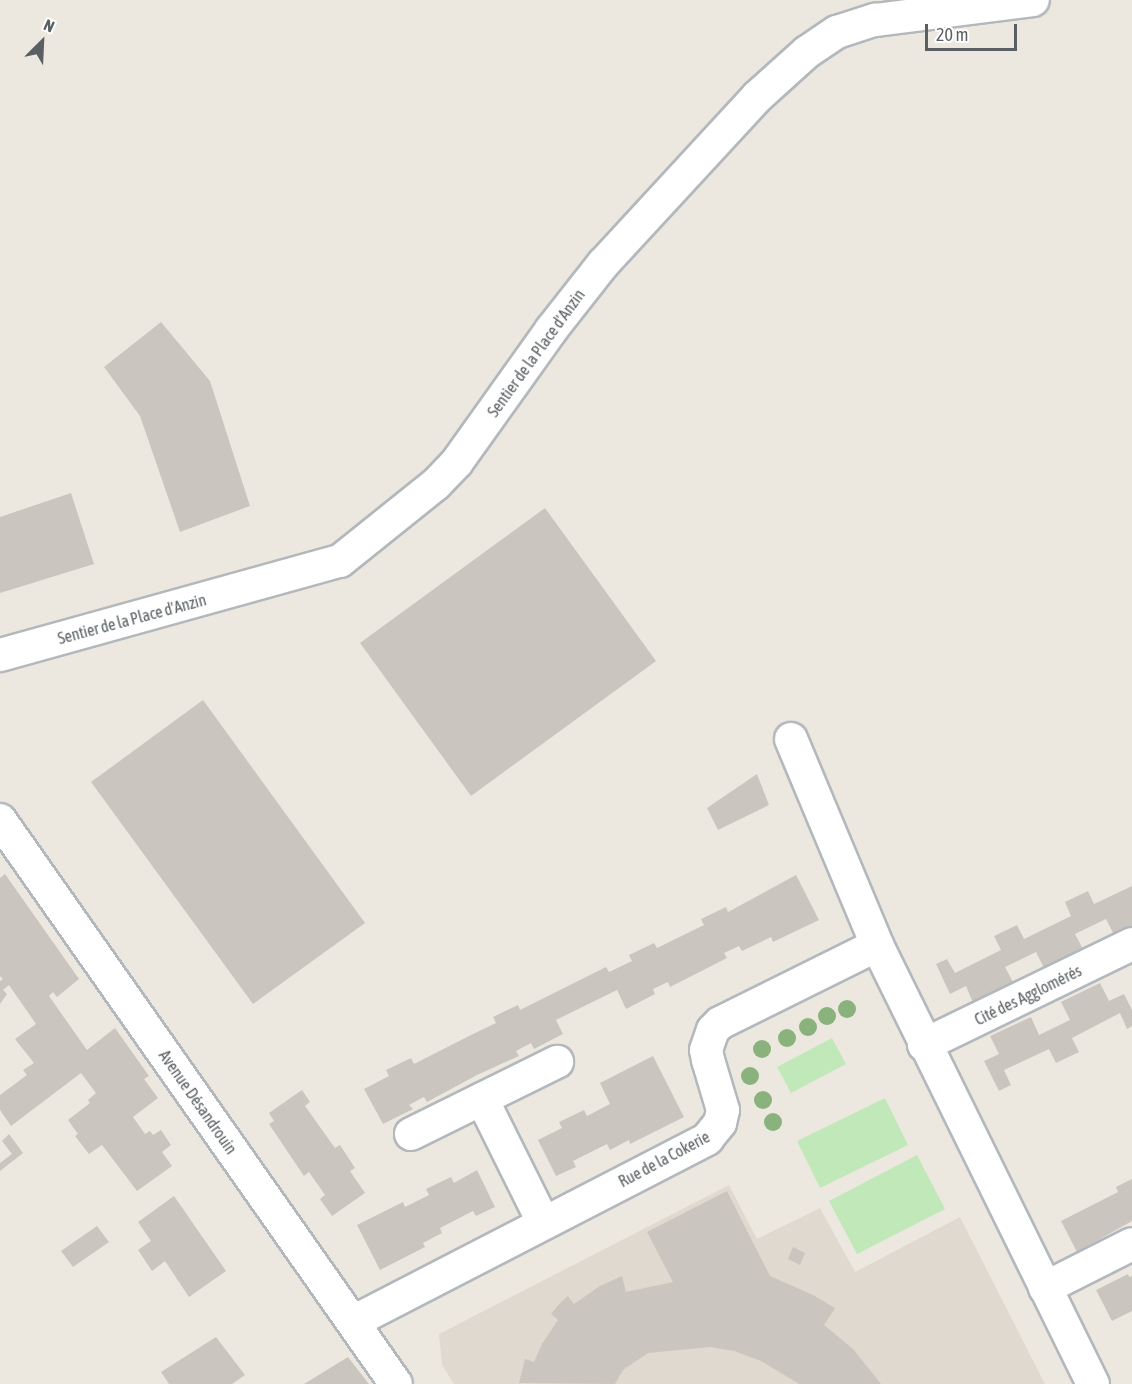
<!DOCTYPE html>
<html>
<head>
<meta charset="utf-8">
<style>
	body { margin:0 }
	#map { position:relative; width:1132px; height:1384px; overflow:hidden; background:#ede8df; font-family:"Asap Condensed",sans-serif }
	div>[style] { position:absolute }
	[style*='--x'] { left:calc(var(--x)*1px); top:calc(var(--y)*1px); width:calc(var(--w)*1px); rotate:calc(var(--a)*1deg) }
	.education>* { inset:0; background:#e0d9d0 }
	.green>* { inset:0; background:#c1e8b9 }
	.building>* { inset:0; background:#cac5bf }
	.roads { filter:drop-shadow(2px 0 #b3b8bc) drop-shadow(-2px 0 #b3b8bc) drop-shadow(0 2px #b3b8bc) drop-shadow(0 -2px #b3b8bc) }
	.minor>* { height:32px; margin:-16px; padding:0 16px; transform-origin:16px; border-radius:16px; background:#fff }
	.trees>* { width:18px; height:18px; margin:-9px; border-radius:50%; background:#89b27d }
	span { translate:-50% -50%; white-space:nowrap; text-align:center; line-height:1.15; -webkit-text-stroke:4.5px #fff; paint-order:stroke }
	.street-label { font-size:16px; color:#595f62 }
	.north { position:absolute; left:12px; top:12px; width:60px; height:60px; -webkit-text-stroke:4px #fff; paint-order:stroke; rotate:24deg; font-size:16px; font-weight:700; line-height:24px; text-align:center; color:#595f62 }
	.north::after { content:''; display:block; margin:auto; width:21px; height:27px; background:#595f62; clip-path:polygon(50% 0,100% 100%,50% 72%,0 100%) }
	.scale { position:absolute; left:925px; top:24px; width:92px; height:27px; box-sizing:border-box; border:3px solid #595f62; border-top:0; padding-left:8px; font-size:18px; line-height:21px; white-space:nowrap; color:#595f62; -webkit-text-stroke:4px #fff; paint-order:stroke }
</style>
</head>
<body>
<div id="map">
	<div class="education">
		<div style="clip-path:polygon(729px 1185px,757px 1239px,820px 1208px,855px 1272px,960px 1217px,1045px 1384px,454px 1384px,442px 1365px,439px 1334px)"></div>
	</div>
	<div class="green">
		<div style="clip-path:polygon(832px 1038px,846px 1064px,791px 1093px,777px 1067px)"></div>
		<div style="clip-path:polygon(885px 1098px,908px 1145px,820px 1188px,797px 1141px)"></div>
		<div style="clip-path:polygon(917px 1155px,945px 1209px,857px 1254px,829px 1201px)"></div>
	</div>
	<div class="building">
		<div style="clip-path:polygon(161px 322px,210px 381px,250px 506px,180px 532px,140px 416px,104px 367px)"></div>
		<div style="clip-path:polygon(71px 493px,94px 564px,0 593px,0 517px)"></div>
		<div style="clip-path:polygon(545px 508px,656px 661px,471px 796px,360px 643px)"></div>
		<div style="clip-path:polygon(203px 700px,365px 923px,253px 1004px,91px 782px)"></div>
		<div style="clip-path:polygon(757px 774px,769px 805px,718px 830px,707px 808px)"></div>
		<div style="clip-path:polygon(5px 874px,79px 979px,57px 997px,53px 992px,49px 996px,87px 1050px,115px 1028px,149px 1076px,144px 1079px,158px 1098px,133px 1117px,145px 1134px,150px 1131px,153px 1135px,161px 1130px,171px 1145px,162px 1152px,172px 1166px,137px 1191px,102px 1145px,89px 1154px,75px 1136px,78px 1134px,68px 1120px,90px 1103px,88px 1100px,96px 1093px,81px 1073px,11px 1126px,0 1110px,0 1095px,27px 1075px,23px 1070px,34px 1063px,15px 1039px,36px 1024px,9px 985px,3px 990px,7px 994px,0 1004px,0 981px,3px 979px,0 976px,0 878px)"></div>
		<div style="clip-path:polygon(796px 875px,819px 920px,773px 942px,771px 937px,742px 951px,739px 946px,724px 953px,727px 958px,670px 987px,668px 982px,653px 989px,655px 994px,626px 1009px,617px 990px,556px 1020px,563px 1034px,534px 1049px,531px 1043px,516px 1051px,519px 1056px,477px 1075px,427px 1102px,424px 1097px,409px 1105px,413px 1109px,383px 1124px,364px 1089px,389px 1076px,386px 1070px,411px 1058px,414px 1064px,471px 1035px,496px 1023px,493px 1017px,518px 1005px,520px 1010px,606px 967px,609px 972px,632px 961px,629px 955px,654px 943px,657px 948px,704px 925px,701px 919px,726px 907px,728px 912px)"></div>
		<div style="clip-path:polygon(1132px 886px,1132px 927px,1114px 935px,1106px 919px,1075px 934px,1084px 951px,1045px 970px,1036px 952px,1005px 967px,1015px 986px,974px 1005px,966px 986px,950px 994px,936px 964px,947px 959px,955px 973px,1001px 950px,994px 936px,1017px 925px,1024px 939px,1071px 916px,1065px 902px,1088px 891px,1094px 904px)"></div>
		<div style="clip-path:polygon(1100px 983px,1109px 1001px,1124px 994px,1132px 1010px,1132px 1026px,1127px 1029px,1120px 1013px,1072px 1038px,1079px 1052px,1056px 1063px,1049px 1049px,1004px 1070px,1011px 1085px,999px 1091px,984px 1061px,999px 1054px,990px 1036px,1031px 1017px,1039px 1035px,1070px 1020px,1061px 1002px)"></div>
		<div style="clip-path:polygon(653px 1056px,684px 1117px,630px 1144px,629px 1140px,610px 1150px,607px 1144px,573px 1161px,576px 1167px,556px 1176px,538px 1140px,562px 1128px,559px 1122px,584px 1110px,587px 1116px,610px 1104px,600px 1083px)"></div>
		<div style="clip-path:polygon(302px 1090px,310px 1102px,305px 1106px,335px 1148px,340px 1145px,355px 1168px,350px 1171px,365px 1193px,332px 1216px,320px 1199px,325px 1195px,309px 1172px,304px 1176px,269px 1124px,274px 1121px,269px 1113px)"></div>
		<div style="clip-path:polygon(9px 1134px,23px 1153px,0 1171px,0 1163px,12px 1154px,2px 1141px)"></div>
		<div style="clip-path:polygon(477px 1170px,495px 1207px,476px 1216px,473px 1211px,440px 1228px,442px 1233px,423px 1243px,425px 1247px,380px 1270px,357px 1225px,403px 1202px,405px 1207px,429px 1195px,426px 1189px,451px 1177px,454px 1183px)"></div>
		<div style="clip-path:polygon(1132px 1179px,1132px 1221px,1077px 1252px,1061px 1221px,1118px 1192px,1116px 1187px)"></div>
		<div style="clip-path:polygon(727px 1191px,770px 1276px,813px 1295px,835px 1308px,824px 1325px,853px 1349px,881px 1384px,799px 1384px,761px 1361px,734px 1351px,710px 1347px,648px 1353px,623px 1370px,615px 1384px,519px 1383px,525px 1359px,534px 1362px,542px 1344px,558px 1320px,551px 1314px,561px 1302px,568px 1296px,574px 1304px,600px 1286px,622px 1276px,626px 1292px,673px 1282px,647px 1232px)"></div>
		<div style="clip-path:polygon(174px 1196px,226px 1271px,189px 1297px,165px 1261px,152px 1271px,138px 1250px,151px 1241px,138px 1222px)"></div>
		<div style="clip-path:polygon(97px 1226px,109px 1242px,73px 1267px,61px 1251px)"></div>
		<div style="clip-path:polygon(793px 1247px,805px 1253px,800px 1265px,788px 1259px)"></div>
		<div style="clip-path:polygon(1128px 1274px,1129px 1277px,1132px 1276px,1132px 1311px,1112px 1321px,1096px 1290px)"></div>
		<div style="clip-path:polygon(216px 1337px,245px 1375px,232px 1384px,169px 1384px,161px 1372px)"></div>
		<div style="clip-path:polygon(348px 1357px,369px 1384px,304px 1384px)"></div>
	</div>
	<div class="roads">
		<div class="minor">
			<div style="--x:0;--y:655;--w:353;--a:-15.5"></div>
			<div style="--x:340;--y:561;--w:123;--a:-38.7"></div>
			<div style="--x:436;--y:484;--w:30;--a:-46"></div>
			<div style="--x:457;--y:462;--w:162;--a:-54.5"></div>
			<div style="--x:551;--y:330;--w:84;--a:-51.8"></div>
			<div style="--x:603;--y:264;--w:227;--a:-47.3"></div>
			<div style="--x:757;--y:97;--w:67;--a:-42"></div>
			<div style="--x:807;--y:52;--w:36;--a:-34"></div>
			<div style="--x:837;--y:32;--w:40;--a:-18"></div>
			<div style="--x:875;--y:20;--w:159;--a:-7.2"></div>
			<div style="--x:791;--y:739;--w:223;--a:67.3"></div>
			<div style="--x:877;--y:945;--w:489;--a:63.8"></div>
			<div style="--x:0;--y:820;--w:689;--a:54.93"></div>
			<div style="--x:924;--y:1045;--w:231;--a:-25.9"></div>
			<div style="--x:482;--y:1099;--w:137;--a:63.6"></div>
			<div style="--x:411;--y:1134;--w:163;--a:-26.3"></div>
			<div style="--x:1045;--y:1288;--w:97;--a:-26.8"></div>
			<div style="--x:353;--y:1322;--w:399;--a:-27.3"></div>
			<div style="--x:707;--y:1139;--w:21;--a:-51"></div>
			<div style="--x:720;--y:1123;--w:13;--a:-77"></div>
			<div style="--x:723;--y:1110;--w:52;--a:-106.7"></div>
			<div style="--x:708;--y:1060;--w:10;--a:-101"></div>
			<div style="--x:706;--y:1050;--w:21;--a:-71"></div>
			<div style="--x:713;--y:1030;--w:10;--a:-45"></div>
			<div style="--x:720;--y:1023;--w:175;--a:-26.4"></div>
		</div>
	</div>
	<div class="trees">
		<div style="left:847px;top:1009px"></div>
		<div style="left:827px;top:1016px"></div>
		<div style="left:808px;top:1027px"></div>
		<div style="left:787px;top:1038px"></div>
		<div style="left:762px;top:1049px"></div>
		<div style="left:750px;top:1076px"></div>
		<div style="left:763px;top:1100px"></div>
		<div style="left:773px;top:1122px"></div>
	</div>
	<div class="street-label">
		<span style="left:536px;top:353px;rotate:-54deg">Sentier de la Place d'Anzin</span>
		<span style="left:132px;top:619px;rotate:-15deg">Sentier de la Place d'Anzin</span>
		<span style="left:1028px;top:995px;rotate:-26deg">Cité des Agglomérés</span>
		<span style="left:198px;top:1102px;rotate:55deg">Avenue Désandrouin</span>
		<span style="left:664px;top:1159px;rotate:-28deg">Rue de la Cokerie</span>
	</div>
	<div class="north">N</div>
	<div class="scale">20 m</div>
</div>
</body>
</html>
